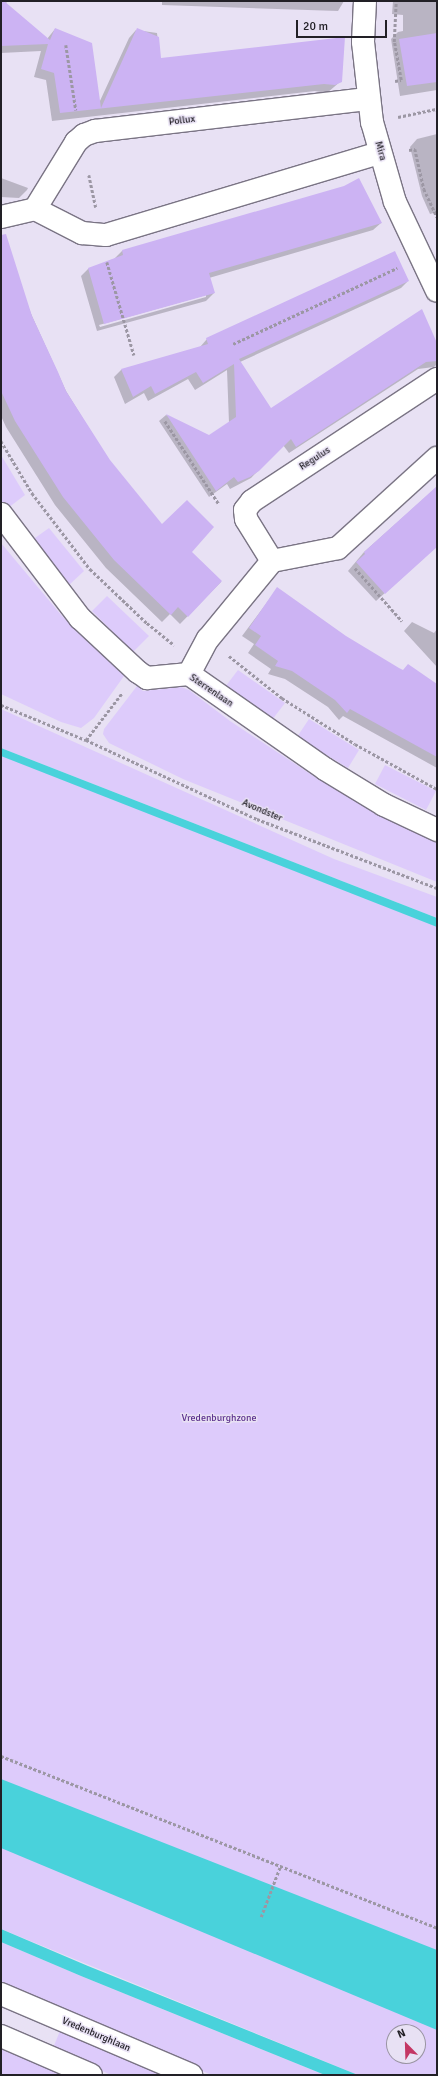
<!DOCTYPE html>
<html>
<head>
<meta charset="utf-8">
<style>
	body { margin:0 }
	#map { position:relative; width:438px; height:2076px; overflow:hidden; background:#e8e1f4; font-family:Signika,sans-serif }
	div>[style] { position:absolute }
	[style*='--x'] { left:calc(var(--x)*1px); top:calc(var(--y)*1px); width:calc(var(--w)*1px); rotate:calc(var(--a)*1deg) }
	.green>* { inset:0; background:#ddcbfb }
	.water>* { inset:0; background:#49d2db }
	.shadow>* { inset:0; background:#0003 }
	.building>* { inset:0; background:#ccb3f3 }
	.path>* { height:2.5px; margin-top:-1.25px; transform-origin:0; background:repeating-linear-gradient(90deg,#9c97a4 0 3px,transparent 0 5px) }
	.roads { filter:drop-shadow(1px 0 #7a7484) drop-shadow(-1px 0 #7a7484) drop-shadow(0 1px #7a7484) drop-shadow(0 -1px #7a7484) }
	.street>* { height:22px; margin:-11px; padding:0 11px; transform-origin:11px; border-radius:11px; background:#fff }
	.secondary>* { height:22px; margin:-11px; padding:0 11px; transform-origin:11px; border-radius:11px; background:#fff }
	span { translate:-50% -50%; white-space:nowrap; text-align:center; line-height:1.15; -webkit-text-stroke:3px #e8e1f4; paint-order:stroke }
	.street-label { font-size:10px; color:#222026 }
	.park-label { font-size:10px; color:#5d328e }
	.frame { position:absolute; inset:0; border:2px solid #222026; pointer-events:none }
	.north { position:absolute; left:386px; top:2024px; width:40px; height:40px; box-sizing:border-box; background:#e8e1f4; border:1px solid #9994a2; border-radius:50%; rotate:337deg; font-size:11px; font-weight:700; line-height:16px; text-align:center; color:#222026 }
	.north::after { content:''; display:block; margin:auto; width:14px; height:18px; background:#c43664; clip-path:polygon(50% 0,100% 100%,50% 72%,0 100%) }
	.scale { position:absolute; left:296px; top:20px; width:91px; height:18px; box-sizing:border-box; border:2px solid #222026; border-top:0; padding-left:5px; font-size:12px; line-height:14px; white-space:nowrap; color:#222026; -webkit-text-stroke:3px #e8e1f4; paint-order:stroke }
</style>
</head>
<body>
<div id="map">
	<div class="green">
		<div style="clip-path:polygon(1px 455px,25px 495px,4px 511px,1px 507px)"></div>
		<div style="clip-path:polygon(49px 528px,84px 571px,68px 586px,28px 543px)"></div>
		<div style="clip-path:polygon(1px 543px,62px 616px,124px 676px,94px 718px,81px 728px,61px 722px,1px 694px)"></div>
		<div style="clip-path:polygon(107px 596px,149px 636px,133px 652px,92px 611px)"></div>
		<div style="clip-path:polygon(238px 670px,285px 703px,272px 720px,225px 687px)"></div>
		<div style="clip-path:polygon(137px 686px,143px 691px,181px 687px,189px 690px,230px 721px,321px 781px,437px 843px,437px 882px,183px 779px,109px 743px,103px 734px,104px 729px)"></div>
		<div style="clip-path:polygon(1px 709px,334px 859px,437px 897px,437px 918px,1px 748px)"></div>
		<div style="clip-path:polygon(309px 719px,359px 750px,348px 768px,297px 737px)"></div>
		<div style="clip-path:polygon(evenodd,1px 754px,437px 924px,437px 2075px,358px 2075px,1px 1929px,1px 754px,394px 2032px,418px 2032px,418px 2056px,394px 2056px,394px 2032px)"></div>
		<div style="clip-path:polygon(385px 765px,436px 791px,426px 810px,375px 784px)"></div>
		<div style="clip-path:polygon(1px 1942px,81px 1976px,325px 2075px,212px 2075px,180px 2062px,1px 1988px)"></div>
		<div style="clip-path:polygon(60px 2031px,169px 2075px,111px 2075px,53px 2048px)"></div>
		<div style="clip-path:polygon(1px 2045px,69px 2075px,1px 2075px)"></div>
	</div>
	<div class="water">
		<div style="clip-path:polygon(1px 748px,437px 918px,437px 927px,1px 756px)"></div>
		<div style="clip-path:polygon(1px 1779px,437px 1950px,437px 2030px,1px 1848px)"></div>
		<div style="clip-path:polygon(1px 1929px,88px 1966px,358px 2075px,325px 2075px,81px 1976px,1px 1942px)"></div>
	</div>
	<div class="shadow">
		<div style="clip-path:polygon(1px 1px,7px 1px,6px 4px,47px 39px,55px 29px,99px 103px,129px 38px,136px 30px,157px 33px,160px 59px,341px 81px,327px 93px,315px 91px,52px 121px,46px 80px,34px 77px,41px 51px,1px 53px)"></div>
		<div style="clip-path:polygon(162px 1px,344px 1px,338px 11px,162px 5px)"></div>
		<div style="clip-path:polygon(393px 1px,437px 1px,437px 90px,400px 96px,391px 39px,398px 32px,403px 31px,403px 15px,392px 14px)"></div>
		<div style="clip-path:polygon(437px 134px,437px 212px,430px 214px,422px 196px,410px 147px,417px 139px)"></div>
		<div style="clip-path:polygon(1px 178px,28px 188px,27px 190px,19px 198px,1px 197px)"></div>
		<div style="clip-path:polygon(evenodd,344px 187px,381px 223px,373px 230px,209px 278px,214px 293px,206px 301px,97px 331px,81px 276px,88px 269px,114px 259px,122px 251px,344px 187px,206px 295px,206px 297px,100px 327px,99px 325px,206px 295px)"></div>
		<div style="clip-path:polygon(1px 239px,32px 316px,66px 391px,109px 461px,161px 525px,221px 582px,180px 624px,170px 614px,162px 622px,106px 568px,55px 505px,6px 427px,1px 416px)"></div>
		<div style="clip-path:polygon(408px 281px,401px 288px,240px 362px,271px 410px,437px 351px,437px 364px,434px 367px,418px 369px,289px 453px,283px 445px,251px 478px,230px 489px,227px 484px,209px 497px,159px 421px,166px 415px,209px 436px,229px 423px,227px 370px,195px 390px,188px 379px,148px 401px,144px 393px,125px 404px,114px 377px,121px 370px,200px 347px,207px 339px)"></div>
		<div style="clip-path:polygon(437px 487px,437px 546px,376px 601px,348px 571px,364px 552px)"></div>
		<div style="clip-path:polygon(277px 589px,345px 637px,402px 671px,437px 685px,437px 768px,343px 716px,339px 720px,328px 707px,285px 679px,268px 674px,271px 669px,248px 653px,254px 644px,242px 636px)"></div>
		<div style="clip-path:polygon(412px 622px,434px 633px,437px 629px,437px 667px,404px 631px)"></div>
	</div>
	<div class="building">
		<div style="clip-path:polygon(1px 1px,4px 1px,50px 40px,55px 28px,92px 43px,101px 108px,137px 28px,159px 37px,161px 58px,345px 37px,342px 82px,335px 85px,324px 84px,60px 113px,54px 73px,41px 69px,48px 44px,1px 46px)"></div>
		<div style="clip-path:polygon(437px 33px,437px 82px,407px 86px,399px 39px)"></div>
		<div style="clip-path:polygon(359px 178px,382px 223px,209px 273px,215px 293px,104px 324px,88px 268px,123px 255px,122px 250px,344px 186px)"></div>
		<div style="clip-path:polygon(6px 234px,32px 316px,58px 372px,66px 391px,110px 460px,162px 524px,187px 500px,214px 527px,192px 552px,222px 581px,188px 617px,178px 607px,171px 615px,114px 560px,63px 497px,15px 421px,1px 391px,1px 235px)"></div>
		<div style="clip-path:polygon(395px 251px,409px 281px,239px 359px,271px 408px,422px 309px,437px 343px,437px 361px,426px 362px,296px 447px,291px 439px,259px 471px,250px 477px,238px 482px,234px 477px,216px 491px,166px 414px,209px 435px,236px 417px,234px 364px,203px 383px,196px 372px,155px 394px,151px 386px,133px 397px,121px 369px,208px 344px,206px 338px)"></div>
		<div style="clip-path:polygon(437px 486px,437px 547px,385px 594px,356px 562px,365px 554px,364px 552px)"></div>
		<div style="clip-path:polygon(277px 587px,346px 636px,399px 668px,403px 670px,408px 664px,437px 684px,437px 757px,350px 709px,347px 713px,335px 700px,292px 671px,275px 666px,278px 661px,255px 645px,261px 636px,249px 628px)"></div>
	</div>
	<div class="path">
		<div style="--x:66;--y:45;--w:66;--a:81.3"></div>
		<div style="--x:395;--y:81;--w:6;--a:-9"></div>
		<div style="--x:401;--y:80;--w:39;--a:-100"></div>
		<div style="--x:394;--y:42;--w:41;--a:-87.2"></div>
		<div style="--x:398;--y:117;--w:40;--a:-12"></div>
		<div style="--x:409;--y:150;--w:6;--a:-9"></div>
		<div style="--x:415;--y:149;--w:41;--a:77.3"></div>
		<div style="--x:424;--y:189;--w:31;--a:65"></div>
		<div style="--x:89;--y:175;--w:33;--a:78"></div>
		<div style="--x:107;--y:262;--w:97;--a:73.8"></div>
		<div style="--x:233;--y:344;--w:181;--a:-24.9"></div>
		<div style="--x:165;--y:421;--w:99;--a:57"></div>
		<div style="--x:1;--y:441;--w:61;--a:59.2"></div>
		<div style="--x:32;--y:493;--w:96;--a:52.7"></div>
		<div style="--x:90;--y:569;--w:79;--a:43.5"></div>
		<div style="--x:147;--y:623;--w:35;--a:39"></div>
		<div style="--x:355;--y:568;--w:71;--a:48.4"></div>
		<div style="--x:229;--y:656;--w:68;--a:38.4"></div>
		<div style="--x:282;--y:698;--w:86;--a:32.2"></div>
		<div style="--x:355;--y:744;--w:94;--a:28.8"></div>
		<div style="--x:1;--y:705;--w:92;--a:22.4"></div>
		<div style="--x:86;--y:740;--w:188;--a:24.8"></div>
		<div style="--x:257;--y:819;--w:193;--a:21"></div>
		<div style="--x:86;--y:740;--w:59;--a:-52.5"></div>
		<div style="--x:1;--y:1756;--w:469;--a:21.5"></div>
		<div style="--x:261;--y:1917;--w:53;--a:-69.2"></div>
	</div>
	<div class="roads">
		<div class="street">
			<div style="--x:365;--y:1;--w:41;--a:92.8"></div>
			<div style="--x:363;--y:42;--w:81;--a:83.6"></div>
			<div style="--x:372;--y:122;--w:83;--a:74"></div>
			<div style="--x:395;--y:202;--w:98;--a:64.7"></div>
			<div style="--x:35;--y:209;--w:79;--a:-58.5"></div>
			<div style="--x:76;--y:142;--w:11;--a:-41"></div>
			<div style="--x:84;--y:135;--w:12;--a:-20"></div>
			<div style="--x:95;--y:131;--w:276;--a:-6.7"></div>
			<div style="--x:1;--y:217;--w:35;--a:-13"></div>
			<div style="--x:35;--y:209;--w:53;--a:27.1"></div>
			<div style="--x:82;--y:233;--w:24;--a:5"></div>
			<div style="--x:106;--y:235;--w:286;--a:-16.7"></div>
			<div style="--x:1;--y:514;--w:131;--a:52.8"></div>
			<div style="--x:80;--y:618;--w:79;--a:43"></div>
			<div style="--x:138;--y:672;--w:11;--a:34"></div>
			<div style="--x:147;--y:678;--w:42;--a:-5.4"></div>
			<div style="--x:189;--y:674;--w:166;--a:34.9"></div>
			<div style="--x:325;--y:769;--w:69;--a:31.4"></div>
			<div style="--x:384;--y:805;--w:59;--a:25.3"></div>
			<div style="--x:272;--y:561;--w:49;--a:-121.8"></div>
			<div style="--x:246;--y:519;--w:9;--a:-96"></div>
			<div style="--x:245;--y:510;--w:11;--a:-52"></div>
			<div style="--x:252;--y:501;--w:222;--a:-33.4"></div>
			<div style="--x:189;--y:674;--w:40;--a:-62"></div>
			<div style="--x:208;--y:639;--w:101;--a:-50.6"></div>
			<div style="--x:272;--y:561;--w:67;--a:-11.1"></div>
			<div style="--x:338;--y:548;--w:134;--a:-42.3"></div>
		</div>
		<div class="secondary">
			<div style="--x:1;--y:1994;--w:207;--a:23.1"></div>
			<div style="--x:1;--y:2036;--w:98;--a:23.4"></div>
		</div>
	</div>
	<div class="street-label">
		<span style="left:182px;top:121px;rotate:-7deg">Pollux</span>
		<span style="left:380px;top:151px;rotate:74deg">Mira</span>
		<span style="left:315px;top:459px;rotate:-33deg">Regulus</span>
		<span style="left:211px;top:691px;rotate:34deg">Sterrenlaan</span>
		<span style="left:262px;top:811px;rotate:23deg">Avondster</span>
		<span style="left:96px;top:2035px;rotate:23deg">Vredenburghlaan</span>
	</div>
	<div class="park-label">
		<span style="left:219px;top:1419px">Vredenburghzone</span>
	</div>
	<div class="frame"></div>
	<div class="north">N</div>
	<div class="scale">20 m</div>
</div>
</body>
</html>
